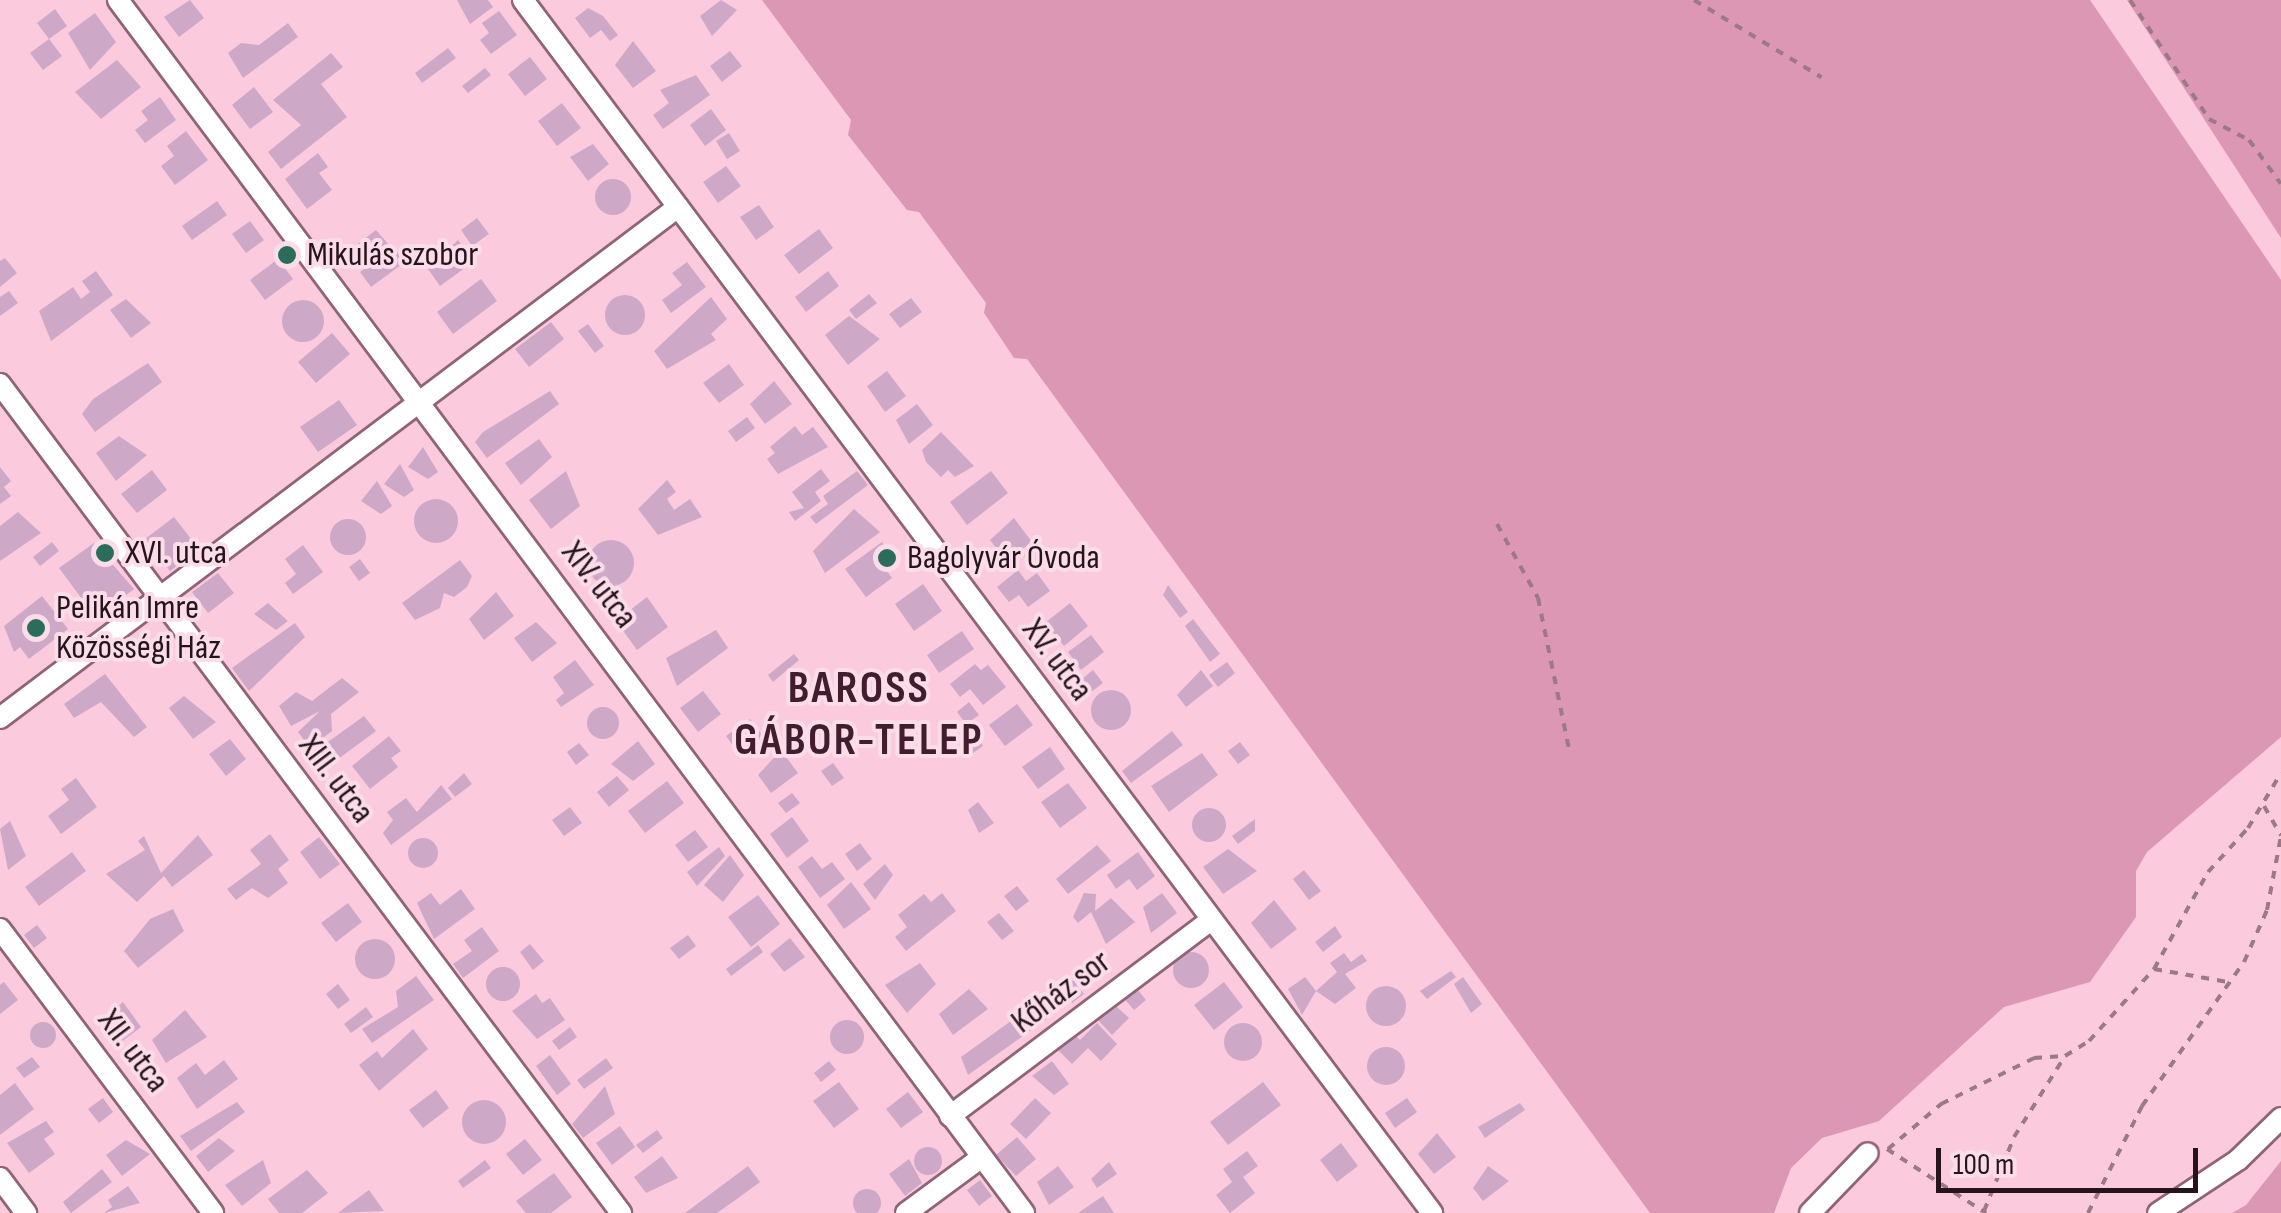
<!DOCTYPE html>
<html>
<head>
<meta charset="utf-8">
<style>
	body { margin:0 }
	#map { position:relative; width:2281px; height:1213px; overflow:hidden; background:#fbcadd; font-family:"Sofia Sans Condensed",sans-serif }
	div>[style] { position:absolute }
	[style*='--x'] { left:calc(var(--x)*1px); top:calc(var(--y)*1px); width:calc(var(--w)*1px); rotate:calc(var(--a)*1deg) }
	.green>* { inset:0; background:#db97b4 }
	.building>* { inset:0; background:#cea9c7 }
	.round { border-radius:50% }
	.path>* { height:4px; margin-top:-2px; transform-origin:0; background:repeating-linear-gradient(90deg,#9c7987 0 8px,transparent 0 16px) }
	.roads { filter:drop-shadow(2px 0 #8f6476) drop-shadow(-2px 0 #8f6476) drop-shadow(0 2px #8f6476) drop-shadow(0 -2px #8f6476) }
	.minor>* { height:20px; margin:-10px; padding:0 10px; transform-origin:10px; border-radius:10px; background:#fff }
	.dots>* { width:28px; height:28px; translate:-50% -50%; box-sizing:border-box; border:5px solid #fbdde9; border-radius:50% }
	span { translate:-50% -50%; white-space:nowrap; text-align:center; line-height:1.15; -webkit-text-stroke:8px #fbdde9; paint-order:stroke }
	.poi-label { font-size:35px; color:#25141b }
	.left { translate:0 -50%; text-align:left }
	.street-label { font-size:35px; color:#25141b }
	.district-label { font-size:45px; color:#411d2d; font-weight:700; letter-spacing:2.5px }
	.scale { position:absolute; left:1936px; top:1148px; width:262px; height:45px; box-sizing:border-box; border:5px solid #25141b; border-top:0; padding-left:12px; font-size:30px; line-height:35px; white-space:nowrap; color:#25141b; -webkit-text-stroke:8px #fbdde9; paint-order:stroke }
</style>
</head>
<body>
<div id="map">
	<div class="green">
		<div style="clip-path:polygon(762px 0,2090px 0,2281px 280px,2281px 737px,2147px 852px,2136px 871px,2136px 917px,2090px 982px,2004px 1007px,1879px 1121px,1822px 1138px,1791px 1168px,1774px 1213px,1650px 1213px,1027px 359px,1014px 358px,984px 313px,986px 303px,919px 212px,907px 210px,848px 135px,851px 120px)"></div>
		<div style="clip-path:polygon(2127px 0,2281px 0,2281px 238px)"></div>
		<div style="clip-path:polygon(2281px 1161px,2281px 1213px,2232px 1213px,2246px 1205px)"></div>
	</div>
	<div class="building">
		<div style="clip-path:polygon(190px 0,204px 18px,179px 37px,164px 17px)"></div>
		<div style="clip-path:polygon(457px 0,488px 0,493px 7px,470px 24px)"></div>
		<div style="clip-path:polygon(721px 0,737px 10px,712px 36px,700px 16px)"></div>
		<div style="clip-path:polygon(588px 8px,603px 16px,618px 35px,610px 41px,601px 30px,590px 38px,575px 18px)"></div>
		<div style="clip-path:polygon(55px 9px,67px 26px,49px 39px,37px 23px)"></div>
		<div style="clip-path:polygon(499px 11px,517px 35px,491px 54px,480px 40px,489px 33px,482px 23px)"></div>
		<div style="clip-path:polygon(95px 13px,116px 42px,90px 70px,68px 33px)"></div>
		<div style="clip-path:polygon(288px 23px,298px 37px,243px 78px,228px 53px,241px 43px,259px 45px)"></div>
		<div style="clip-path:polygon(49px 39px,62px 56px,43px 70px,30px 53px)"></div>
		<div style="clip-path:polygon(633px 41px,656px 71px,633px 88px,615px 65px)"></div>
		<div style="clip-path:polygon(448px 48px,456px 58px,422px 83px,415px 73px)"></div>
		<div style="clip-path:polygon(730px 51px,742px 66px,722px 82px,710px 66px)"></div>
		<div style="clip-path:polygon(331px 53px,343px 67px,321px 84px,347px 117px,281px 169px,268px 152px,301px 125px,273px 100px)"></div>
		<div style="clip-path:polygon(530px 57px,547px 79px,525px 96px,508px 74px)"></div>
		<div style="clip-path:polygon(117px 60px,141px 87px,101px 119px,75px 92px)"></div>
		<div style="clip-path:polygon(485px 68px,491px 75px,468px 93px,462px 86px)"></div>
		<div style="clip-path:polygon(696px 75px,710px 95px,663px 129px,653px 115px,669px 103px,660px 90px)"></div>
		<div style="clip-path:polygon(254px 87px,273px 112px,250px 129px,232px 105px)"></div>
		<div style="clip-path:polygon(160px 97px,176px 120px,145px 143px,135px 130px,148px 120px,141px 111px)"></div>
		<div style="clip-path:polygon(562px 103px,581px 128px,557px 146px,538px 121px)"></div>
		<div style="clip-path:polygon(711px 109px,726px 130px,705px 146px,690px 125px)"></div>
		<div style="clip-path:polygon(186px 131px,208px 160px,175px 185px,161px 166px,174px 156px,167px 146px)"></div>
		<div style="clip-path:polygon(729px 133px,740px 151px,727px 159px,716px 141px)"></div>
		<div style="clip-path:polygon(593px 144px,609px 164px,588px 181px,570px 157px)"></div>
		<div style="clip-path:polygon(318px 153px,328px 167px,319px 173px,332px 190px,307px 209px,285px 179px)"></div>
		<div style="clip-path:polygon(726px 166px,741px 186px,718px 203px,703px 182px)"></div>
		<div class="round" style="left:595px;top:179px;width:36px;height:36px"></div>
		<div style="clip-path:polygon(217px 201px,227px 215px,192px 240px,182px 226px)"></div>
		<div style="clip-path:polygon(759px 205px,774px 227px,756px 240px,740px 217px)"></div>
		<div style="clip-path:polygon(477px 218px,489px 234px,472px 246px,461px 230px)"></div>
		<div style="clip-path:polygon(250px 221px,264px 240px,246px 253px,232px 234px)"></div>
		<div style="clip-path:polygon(819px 229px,833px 248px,799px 274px,784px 255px)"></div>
		<div style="clip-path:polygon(376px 230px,389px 245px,359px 269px,346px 253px)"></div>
		<div style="clip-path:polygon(458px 240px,473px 262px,440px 286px,428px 269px)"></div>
		<div style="clip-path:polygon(394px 247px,405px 262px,371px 287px,360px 272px)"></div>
		<div style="clip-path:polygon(5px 258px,17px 273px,0 287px,0 261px)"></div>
		<div style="clip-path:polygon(278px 259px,293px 279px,265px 300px,250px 280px)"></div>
		<div style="clip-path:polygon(687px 262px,706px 287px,671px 313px,662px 300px,682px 285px,672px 273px)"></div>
		<div style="clip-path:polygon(96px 271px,113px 295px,51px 341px,39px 311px,73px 287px,81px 299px,90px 292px,82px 281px)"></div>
		<div style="clip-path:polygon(828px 271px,839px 286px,806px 312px,795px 297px)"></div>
		<div style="clip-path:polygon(481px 279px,497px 301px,453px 334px,437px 312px)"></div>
		<div style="clip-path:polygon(9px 291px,18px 303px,0 316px,0 297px)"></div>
		<div style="clip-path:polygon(869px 294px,877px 303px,856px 319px,849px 310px)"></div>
		<div class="round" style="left:605px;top:295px;width:40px;height:40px"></div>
		<div style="clip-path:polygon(711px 297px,727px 319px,711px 334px,716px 340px,667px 369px,654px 351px)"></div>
		<div style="clip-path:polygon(911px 298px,922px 312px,900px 328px,889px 314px)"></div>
		<div style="clip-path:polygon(126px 299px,151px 323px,131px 338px,110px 310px)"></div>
		<div class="round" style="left:282px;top:300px;width:42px;height:42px"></div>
		<div style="clip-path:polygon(849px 316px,880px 339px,848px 365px,825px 335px)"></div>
		<div style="clip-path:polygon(551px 322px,564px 339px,529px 367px,515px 349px)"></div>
		<div style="clip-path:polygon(588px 324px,604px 346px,595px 353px,578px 331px)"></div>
		<div style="clip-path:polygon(332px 333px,350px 354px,316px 383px,298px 362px)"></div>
		<div style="clip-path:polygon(148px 363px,162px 382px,95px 432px,82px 414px,93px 399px)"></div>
		<div style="clip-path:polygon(729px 364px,744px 385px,719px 403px,703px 383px)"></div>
		<div style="clip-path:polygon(887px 371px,906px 396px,885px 412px,867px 386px)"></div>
		<div style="clip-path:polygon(774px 381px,792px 404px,765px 424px,750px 404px)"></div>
		<div style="clip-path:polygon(550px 391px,559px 404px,487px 458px,475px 442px,483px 432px)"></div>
		<div style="clip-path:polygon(339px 400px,357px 425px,318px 452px,300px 427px)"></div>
		<div style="clip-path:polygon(917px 404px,933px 425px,909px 444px,896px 420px)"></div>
		<div style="clip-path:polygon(747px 417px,755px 428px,736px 442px,728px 431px)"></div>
		<div style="clip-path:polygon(795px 426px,802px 435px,813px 427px,828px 447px,778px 474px,767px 459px,775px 453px,770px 447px)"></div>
		<div style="clip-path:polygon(941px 432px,974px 466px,955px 477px,948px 470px,941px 477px,926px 462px,922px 450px)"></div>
		<div style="clip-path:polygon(119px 436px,147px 455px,116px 481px,96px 453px)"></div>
		<div style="clip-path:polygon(539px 439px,552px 457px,521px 485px,505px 463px)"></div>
		<div style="clip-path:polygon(423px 447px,438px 472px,428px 479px,408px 467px)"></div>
		<div style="clip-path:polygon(400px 464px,414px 490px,404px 497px,384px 484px)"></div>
		<div style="clip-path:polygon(0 467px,11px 481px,4px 487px,11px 496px,0 504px)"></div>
		<div style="clip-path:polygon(821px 469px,830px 481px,815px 492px,821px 501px,795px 521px,789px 512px,804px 508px,792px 492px)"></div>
		<div style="clip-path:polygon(152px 470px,167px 490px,137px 513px,121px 494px)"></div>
		<div style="clip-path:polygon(566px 471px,580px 506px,551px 529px,529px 500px)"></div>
		<div style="clip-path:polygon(857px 471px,868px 485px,816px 524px,810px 517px,828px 504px,823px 496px)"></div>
		<div style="clip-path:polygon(991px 471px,1008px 493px,967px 525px,950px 502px)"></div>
		<div style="clip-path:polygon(667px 480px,676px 492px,667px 499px,674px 510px,690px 499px,702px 517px,658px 535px,638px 509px)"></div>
		<div style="clip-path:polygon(377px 481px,392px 506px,381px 514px,361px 501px)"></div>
		<div class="round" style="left:414px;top:499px;width:44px;height:44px"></div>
		<div style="clip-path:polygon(854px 509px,880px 532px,825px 573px,813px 551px)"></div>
		<div style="clip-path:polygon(18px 512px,41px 533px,0 561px,0 526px)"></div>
		<div style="clip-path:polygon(174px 517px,199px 549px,170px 571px,145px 539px)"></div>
		<div style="clip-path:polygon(1014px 518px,1032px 542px,1006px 561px,990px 540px)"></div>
		<div class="round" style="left:330px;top:519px;width:36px;height:36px"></div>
		<div class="round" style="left:588px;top:540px;width:46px;height:46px"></div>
		<div style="clip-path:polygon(52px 542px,59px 551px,40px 566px,33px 557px)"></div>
		<div style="clip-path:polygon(882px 542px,894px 560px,884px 567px,892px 578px,866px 597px,845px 569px)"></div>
		<div style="clip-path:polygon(94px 543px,134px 589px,96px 618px,59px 568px)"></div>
		<div style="clip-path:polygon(1038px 544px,1047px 556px,1031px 567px,1023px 555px)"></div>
		<div style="clip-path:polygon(303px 545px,323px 572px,293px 594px,285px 583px,296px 574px,285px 559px)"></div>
		<div style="clip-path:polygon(360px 559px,370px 573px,359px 581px,349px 567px)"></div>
		<div style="clip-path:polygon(460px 560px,472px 576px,467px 587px,454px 597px,444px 593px,440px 608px,415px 620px,402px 603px)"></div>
		<div style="clip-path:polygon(1018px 570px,1026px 581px,1037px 573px,1050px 591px,1028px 607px,1019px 595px,1009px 602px,997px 587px)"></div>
		<div style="clip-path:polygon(218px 573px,234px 593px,208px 613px,192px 592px)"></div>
		<div style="clip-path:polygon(923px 584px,942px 611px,914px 631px,895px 604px)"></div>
		<div style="clip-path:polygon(1168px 585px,1188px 612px,1180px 618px,1163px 595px)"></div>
		<div style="clip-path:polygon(496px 592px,514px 616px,484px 640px,469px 619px)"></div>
		<div style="clip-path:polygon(42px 596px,68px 629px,29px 659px,20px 647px,14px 652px,4px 626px)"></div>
		<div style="clip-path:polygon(647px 597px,668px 627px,637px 650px,616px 621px)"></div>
		<div style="clip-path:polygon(268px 603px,288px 621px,276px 630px,254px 614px)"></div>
		<div style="clip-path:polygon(1070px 603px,1088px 626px,1064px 646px,1045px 623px)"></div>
		<div style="clip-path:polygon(1193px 619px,1220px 654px,1210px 662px,1185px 626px)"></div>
		<div style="clip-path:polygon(536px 622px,557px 643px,532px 662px,514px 638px)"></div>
		<div style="clip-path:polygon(295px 623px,305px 637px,249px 691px,232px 668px)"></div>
		<div style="clip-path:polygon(716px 630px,728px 648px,677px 686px,666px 658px)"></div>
		<div style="clip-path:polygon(962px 631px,974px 649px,939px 673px,927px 655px)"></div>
		<div style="clip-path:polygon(1091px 635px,1104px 652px,1081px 670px,1068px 652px)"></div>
		<div style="clip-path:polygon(794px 654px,799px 660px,773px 682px,768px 675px)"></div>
		<div style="clip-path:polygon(575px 660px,594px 685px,561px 707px,556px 700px,564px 693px,553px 677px)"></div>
		<div style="clip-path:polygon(1227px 662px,1235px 673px,1218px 687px,1209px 675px)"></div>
		<div style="clip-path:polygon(975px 664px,981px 670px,988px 665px,1006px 687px,983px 705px,970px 689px,960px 697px,950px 684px)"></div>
		<div style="clip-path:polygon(1093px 670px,1103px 683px,1075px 704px,1066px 692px)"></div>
		<div style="clip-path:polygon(1201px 670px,1213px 686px,1186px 707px,1177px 695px)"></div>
		<div style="clip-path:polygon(105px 674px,147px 727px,134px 737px,101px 702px,74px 718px,64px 704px)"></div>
		<div style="clip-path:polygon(342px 678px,359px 692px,331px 714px,332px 731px,315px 744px,304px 740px,298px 732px,320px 711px,291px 726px,279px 706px,296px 692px,312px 701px)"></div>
		<div class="round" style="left:1091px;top:690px;width:40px;height:40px"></div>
		<div style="clip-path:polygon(703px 691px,721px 714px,698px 732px,680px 708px)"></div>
		<div style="clip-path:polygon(184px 696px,216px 722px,193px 739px,169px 708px)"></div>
		<div style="clip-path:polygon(969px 702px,979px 715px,966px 724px,957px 712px)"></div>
		<div style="clip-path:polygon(1017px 704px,1033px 725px,1005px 746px,989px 725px)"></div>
		<div class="round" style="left:587px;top:707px;width:32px;height:32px"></div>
		<div style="clip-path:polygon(364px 716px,376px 731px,330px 765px,318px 749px)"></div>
		<div style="clip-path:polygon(750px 719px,766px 740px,742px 758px,726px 736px)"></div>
		<div style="clip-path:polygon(972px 730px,983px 746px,970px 755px,959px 740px)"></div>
		<div style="clip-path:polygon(1172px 731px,1183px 745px,1131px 783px,1122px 771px)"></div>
		<div style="clip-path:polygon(389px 736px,401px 751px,391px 758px,398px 767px,370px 789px,352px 766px)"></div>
		<div style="clip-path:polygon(230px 739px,246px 759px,226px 776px,209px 754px)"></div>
		<div style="clip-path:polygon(638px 741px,655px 764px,633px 781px,611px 764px)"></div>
		<div style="clip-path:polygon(1240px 742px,1250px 755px,1238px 764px,1228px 751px)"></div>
		<div style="clip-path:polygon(579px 743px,589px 755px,576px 765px,567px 752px)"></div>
		<div style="clip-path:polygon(1050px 747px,1065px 769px,1038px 789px,1022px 767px)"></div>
		<div style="clip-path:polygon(781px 750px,798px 773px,771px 793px,758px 775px)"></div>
		<div style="clip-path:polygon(1202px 753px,1218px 775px,1169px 812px,1151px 786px)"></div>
		<div style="clip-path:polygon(833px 763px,844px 778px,832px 786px,821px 771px)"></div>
		<div style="clip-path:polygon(464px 773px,472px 784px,455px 797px,448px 788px)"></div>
		<div style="clip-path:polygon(617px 776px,629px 790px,609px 807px,597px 792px)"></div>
		<div style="clip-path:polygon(76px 778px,97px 807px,61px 834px,48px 816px,69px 800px,61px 789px)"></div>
		<div style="clip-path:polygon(667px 781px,684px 803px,645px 833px,628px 811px)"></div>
		<div style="clip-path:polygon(1068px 783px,1087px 808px,1060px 828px,1041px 802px)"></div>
		<div style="clip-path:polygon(441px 785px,452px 799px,391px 845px,383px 833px,393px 820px,387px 812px,406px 798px,417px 812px)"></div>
		<div style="clip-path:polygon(792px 793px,800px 803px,786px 813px,778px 803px)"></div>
		<div style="clip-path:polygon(978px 802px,994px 823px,979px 833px,968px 810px)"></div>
		<div style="clip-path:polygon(570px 807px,582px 823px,564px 836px,552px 820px)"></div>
		<div class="round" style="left:1192px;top:808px;width:34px;height:34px"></div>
		<div style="clip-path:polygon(792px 817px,809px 841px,787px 858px,770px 834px)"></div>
		<div style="clip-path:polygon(1255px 819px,1255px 831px,1238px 844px,1232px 836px)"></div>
		<div style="clip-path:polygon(10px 821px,26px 856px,8px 870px,0 829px)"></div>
		<div style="clip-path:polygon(695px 830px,708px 847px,688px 862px,675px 845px)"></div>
		<div style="clip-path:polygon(270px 834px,289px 860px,278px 869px,288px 883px,268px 898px,252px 888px,236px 900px,227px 889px,261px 864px,250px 850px)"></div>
		<div style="clip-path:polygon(198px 835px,213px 855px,172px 887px,164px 876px,137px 902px,106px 874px,145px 850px,138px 841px,144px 836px,161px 873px)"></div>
		<div style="clip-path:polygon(319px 837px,340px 864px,320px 879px,300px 852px)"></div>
		<div class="round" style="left:408px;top:838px;width:30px;height:30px"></div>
		<div style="clip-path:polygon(860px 843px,872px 859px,857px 871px,845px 854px)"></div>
		<div style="clip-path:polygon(1097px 845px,1111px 861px,1068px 894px,1056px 879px)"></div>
		<div style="clip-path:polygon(719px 847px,725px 856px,697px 886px,687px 872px)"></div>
		<div style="clip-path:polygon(1228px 849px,1257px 871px,1223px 894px,1203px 867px)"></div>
		<div style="clip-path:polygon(72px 852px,86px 871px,39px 906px,25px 887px)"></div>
		<div style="clip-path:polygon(1138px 852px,1155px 876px,1137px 890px,1129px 879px,1116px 889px,1107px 875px)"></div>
		<div style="clip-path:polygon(730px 855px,744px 875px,723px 902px,704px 885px)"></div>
		<div style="clip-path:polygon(812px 856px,822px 869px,832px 862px,845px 879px,820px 898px,798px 867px)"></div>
		<div style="clip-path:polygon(885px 864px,893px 875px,875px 900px,863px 884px)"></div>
		<div style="clip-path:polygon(1304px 870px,1321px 891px,1309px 900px,1293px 879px)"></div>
		<div style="clip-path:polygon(851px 882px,871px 909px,844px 929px,827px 905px)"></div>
		<div style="clip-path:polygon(1017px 886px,1029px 901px,1016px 911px,1004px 896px)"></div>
		<div style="clip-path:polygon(461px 889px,475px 909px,434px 939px,417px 903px,431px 893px,440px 905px)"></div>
		<div style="clip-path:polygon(942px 893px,956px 911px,906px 951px,895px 937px,907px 927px,898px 915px,924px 894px,931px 902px)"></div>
		<div style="clip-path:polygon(1084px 893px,1096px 894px,1095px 911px,1111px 898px,1135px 922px,1106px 944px,1091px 912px,1078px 923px,1073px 917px)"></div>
		<div style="clip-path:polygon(1162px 893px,1177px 913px,1151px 933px,1143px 907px)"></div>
		<div style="clip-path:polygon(758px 895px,780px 924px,751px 947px,728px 917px)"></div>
		<div style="clip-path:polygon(1274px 900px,1297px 929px,1271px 949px,1251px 923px)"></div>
		<div style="clip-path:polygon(348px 903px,362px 922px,336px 942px,321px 923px)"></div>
		<div style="clip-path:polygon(173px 909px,184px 931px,138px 968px,124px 951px,150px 919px)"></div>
		<div style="clip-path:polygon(999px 913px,1014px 931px,1002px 940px,987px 922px)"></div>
		<div style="clip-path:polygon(37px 925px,47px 938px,34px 948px,24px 935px)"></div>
		<div style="clip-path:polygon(1335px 926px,1342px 937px,1323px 952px,1315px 942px)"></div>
		<div style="clip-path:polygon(482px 927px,499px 951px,463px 978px,453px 964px,472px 951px,464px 940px)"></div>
		<div style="clip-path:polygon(688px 935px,696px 946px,679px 959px,670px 948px)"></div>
		<div style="clip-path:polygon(790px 938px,805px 957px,784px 972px,770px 954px)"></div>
		<div class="round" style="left:355px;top:939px;width:40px;height:40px"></div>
		<div style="clip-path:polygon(530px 944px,544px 961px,533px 970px,520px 952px)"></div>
		<div style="clip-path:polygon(758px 945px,763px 952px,731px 976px,726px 969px)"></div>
		<div class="round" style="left:1173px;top:952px;width:36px;height:36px"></div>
		<div style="clip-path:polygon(1344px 953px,1351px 962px,1362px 954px,1367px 961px,1345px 974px,1356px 988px,1335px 1004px,1316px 991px,1337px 972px,1330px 963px)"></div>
		<div style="clip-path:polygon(920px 963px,936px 984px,907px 1013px,885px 985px)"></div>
		<div class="round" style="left:486px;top:967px;width:34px;height:34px"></div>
		<div style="clip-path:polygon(1451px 971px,1456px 977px,1427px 999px,1420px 991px)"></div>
		<div style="clip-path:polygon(416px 976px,434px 1000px,372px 1043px,362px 1029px,398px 1007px,396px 991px)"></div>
		<div style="clip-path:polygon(1305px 977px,1316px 991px,1302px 1015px,1288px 989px)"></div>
		<div style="clip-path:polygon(1463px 977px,1482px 1004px,1471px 1013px,1454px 984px)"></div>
		<div style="clip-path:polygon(1073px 980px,1084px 994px,1072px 1003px,1062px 988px)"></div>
		<div style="clip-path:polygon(4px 982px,18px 1000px,0 1014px,0 985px)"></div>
		<div style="clip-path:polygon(1224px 982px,1243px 1007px,1214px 1030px,1194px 1005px)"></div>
		<div style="clip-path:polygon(338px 984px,350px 1000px,338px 1009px,326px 994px)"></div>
		<div style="clip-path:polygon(1134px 985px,1146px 1000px,1134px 1010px,1121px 995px)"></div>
		<div class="round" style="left:1366px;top:986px;width:40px;height:40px"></div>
		<div style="clip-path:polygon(969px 989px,988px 1009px,953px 1035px,939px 1014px)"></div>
		<div style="clip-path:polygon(536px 994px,542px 1003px,550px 998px,565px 1020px,537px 1039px,512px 1011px)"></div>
		<div style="clip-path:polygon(1039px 1001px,1047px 1019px,968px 1075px,961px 1057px)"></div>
		<div style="clip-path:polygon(123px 1002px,141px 1027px,120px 1043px,103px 1021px)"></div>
		<div style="clip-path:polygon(366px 1007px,373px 1017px,351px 1033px,344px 1024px)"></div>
		<div style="clip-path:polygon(1117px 1007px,1129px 1018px,1112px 1035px,1098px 1020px)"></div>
		<div style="clip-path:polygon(185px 1010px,207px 1037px,166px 1063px,152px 1040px)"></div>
		<div class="round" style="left:830px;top:1020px;width:34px;height:34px"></div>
		<div class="round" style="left:30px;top:1022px;width:26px;height:26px"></div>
		<div style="clip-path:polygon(1097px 1023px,1117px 1044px,1101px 1061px,1088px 1048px,1072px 1064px,1054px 1046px,1071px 1031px,1080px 1040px)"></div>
		<div class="round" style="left:1224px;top:1023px;width:38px;height:38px"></div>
		<div style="clip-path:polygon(570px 1027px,577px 1037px,559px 1050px,552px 1041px)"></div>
		<div style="clip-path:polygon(413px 1029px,428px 1049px,379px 1091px,359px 1065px,377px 1051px,382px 1058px)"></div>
		<div class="round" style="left:1367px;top:1047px;width:38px;height:38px"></div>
		<div style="clip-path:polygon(550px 1055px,571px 1084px,557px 1095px,536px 1066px)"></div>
		<div style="clip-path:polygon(32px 1057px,40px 1067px,24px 1078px,16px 1068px)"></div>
		<div style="clip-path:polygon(606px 1058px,613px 1068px,584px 1089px,577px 1080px)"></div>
		<div style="clip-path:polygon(224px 1060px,238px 1079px,197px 1109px,177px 1078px,196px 1063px,205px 1075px)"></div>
		<div style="clip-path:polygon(829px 1061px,836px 1070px,821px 1082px,814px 1073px)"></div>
		<div style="clip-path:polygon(1052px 1061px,1069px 1084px,1054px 1095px,1032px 1076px)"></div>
		<div style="clip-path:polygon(839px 1082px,859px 1109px,834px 1128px,813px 1101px)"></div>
		<div style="clip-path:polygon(1263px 1082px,1281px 1105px,1228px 1145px,1210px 1122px)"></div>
		<div style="clip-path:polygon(15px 1083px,34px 1109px,0 1135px,0 1095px)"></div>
		<div style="clip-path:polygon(605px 1086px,615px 1114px,583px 1138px,572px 1124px)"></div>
		<div style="clip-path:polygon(436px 1090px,449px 1108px,423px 1128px,409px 1110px)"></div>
		<div style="clip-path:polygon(908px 1092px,923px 1112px,901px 1128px,886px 1109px)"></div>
		<div style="clip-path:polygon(103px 1098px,113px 1112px,99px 1123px,88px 1109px)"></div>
		<div style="clip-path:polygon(1035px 1098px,1051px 1113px,1026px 1139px,1010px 1124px)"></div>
		<div style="clip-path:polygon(1407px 1098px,1417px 1112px,1395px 1128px,1385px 1113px)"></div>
		<div class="round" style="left:462px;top:1100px;width:44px;height:44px"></div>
		<div style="clip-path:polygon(237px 1102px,245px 1112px,191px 1151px,180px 1136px)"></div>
		<div style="clip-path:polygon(1520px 1103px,1525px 1110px,1485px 1138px,1478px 1127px)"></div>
		<div style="clip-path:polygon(46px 1121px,54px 1132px,44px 1139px,55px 1154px,29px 1173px,7px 1143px)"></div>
		<div style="clip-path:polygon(620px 1126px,635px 1147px,612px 1165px,596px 1143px)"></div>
		<div style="clip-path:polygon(657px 1130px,663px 1138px,643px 1153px,636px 1145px)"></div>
		<div style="clip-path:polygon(1437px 1133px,1456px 1157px,1434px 1174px,1418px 1154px)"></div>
		<div style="clip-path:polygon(1017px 1137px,1036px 1159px,1016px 1176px,996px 1155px)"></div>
		<div style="clip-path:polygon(219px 1138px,235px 1151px,208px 1172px,196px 1156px)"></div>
		<div style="clip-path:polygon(525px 1139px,542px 1160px,523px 1175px,506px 1154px)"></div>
		<div style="clip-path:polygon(126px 1140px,150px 1154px,122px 1176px,106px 1155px)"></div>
		<div style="clip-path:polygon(1341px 1143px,1358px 1166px,1337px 1182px,1320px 1160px)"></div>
		<div class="round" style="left:914px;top:1147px;width:28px;height:28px"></div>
		<div style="clip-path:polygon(1247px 1151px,1258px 1166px,1243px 1177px,1255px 1193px,1230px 1213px,1216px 1195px,1232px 1182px,1223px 1169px)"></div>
		<div style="clip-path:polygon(662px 1156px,678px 1178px,646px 1193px,634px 1177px)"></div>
		<div style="clip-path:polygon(909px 1159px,922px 1183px,905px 1196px,889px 1174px)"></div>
		<div style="clip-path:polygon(263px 1160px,271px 1183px,242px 1206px,225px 1185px)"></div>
		<div style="clip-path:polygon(485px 1160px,491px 1168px,463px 1188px,458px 1181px)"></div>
		<div style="clip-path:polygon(1109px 1162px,1117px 1174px,1097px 1188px,1091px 1179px)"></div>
		<div style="clip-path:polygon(748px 1166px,760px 1182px,734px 1201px,717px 1213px,685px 1213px)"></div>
		<div style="clip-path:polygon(1058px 1166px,1074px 1187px,1049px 1205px,1037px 1182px)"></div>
		<div style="clip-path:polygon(1488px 1166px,1509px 1181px,1483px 1201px,1473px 1188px)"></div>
		<div style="clip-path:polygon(102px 1169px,112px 1182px,71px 1213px,63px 1202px)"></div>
		<div style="clip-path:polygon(307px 1170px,328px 1193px,302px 1213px,279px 1213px,268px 1199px)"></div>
		<div style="clip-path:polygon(554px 1173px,572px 1197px,551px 1213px,526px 1213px,516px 1201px)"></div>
		<div style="clip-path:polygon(980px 1180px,992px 1196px,979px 1206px,967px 1190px)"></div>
		<div style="clip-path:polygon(128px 1186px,140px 1203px,104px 1213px,112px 1207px,108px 1200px)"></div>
		<div class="round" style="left:853px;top:1189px;width:28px;height:28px"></div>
		<div style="clip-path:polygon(369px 1190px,384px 1211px,338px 1213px,347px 1206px)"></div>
		<div style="clip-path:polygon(1103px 1196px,1114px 1213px,1078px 1213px)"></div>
	</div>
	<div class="path">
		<div style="--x:1694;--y:0;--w:149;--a:31.2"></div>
		<div style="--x:2130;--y:0;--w:143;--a:56.4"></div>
		<div style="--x:2209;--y:119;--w:45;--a:27.7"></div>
		<div style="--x:2249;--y:140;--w:54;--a:54"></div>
		<div style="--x:1497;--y:524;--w:85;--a:61"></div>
		<div style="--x:1538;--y:598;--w:159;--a:78.4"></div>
		<div style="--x:2264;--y:806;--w:34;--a:60"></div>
		<div style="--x:2154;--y:969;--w:75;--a:10"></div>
		<div style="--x:1887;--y:1149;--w:118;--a:32.9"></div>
		<div style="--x:1888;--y:1149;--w:70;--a:-40.3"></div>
		<div style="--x:1941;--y:1104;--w:104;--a:-26.3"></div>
		<div style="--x:2034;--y:1058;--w:30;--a:-4"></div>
		<div style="--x:1984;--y:1211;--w:80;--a:-67.9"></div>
		<div style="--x:2014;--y:1137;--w:96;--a:-57.8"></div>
		<div style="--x:2065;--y:1056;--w:28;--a:-32"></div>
		<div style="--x:2089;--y:1041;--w:97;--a:-47.9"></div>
		<div style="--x:2154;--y:969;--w:111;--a:-60.9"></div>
		<div style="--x:2208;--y:872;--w:59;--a:-47.7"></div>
		<div style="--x:2248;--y:828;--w:64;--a:-59"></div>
		<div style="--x:2088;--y:1213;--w:120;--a:-63.2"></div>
		<div style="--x:2142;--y:1106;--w:176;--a:-54.7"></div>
		<div style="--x:2244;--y:962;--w:57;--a:-66.1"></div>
		<div style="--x:2267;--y:910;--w:75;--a:-79.3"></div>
	</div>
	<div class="roads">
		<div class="minor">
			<div style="--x:118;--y:0;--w:1514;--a:53.24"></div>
			<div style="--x:523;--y:0;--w:1516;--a:53.15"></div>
			<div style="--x:0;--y:384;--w:1036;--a:53.16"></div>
			<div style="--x:0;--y:718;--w:849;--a:-37"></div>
			<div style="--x:0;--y:929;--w:355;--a:53.1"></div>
			<div style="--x:950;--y:1116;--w:326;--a:-36.9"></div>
			<div style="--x:0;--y:1178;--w:44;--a:53.4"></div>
			<div style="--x:906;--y:1213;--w:94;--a:-36.4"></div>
			<div style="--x:1810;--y:1213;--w:83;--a:-46"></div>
			<div style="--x:2158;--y:1213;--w:96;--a:-33.5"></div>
			<div style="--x:2238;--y:1160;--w:60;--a:-44.3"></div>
		</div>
	</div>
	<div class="dots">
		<div style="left:287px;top:255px;background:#2c6c5b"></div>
		<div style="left:105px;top:553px;background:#2c6c5b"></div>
		<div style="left:887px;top:558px;background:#2c6c5b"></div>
		<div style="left:36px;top:628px;background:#2c6c5b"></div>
	</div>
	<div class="poi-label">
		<span class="left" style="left:307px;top:255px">Mikulás szobor</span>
		<span class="left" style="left:125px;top:553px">XVI. utca</span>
		<span class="left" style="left:907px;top:558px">Bagolyvár Óvoda</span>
		<span class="left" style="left:56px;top:628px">Pelikán Imre<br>Közösségi Ház</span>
	</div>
	<div class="street-label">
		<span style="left:599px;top:585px;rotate:52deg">XIV. utca</span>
		<span style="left:1057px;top:660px;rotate:53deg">XV. utca</span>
		<span style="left:336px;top:779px;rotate:53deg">XIII. utca</span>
		<span style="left:1061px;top:992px;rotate:-37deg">Kőház sor</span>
		<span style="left:133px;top:1051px;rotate:53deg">XII. utca</span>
	</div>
	<div class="district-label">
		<span style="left:859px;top:715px">BAROSS<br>GÁBOR-TELEP</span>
	</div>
	<div class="scale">100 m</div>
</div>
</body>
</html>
